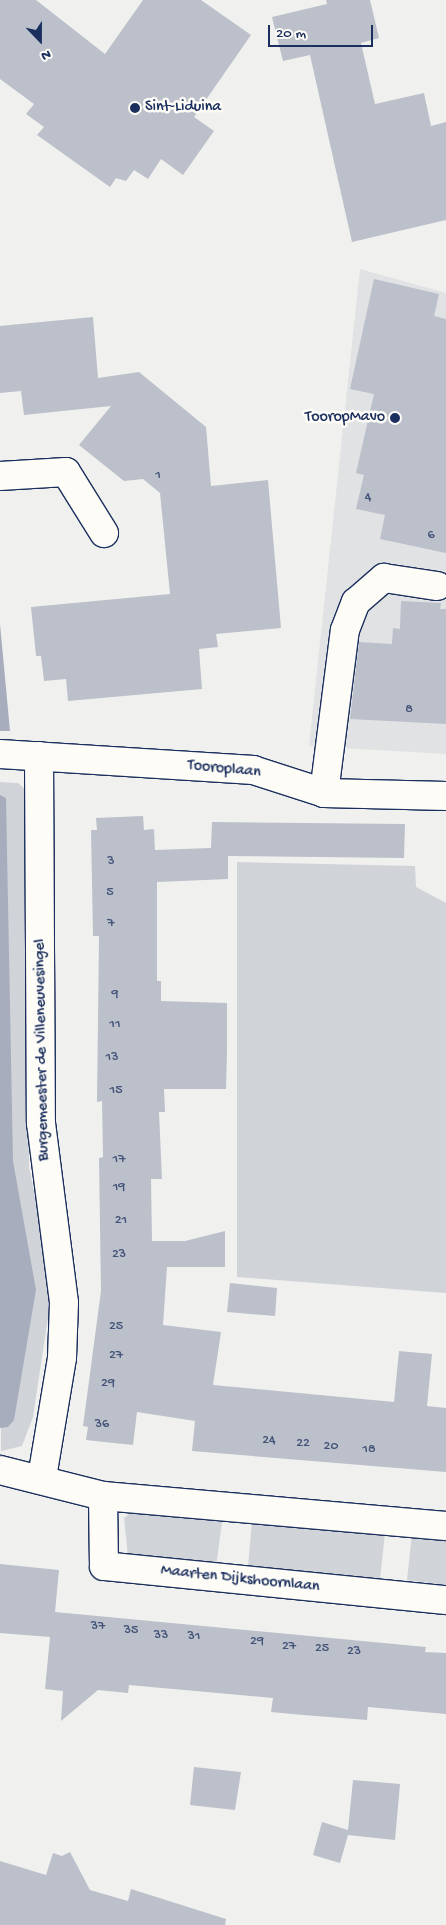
<!DOCTYPE html>
<html>
<head>
<meta charset="utf-8">
<style>
	body { margin:0 }
	#map { position:relative; width:446px; height:1925px; overflow:hidden; background:#f0f0ee; font-family:"Gochi Hand",sans-serif }
	div>[style] { position:absolute }
	[style*='--x'] { left:calc(var(--x)*1px); top:calc(var(--y)*1px); width:calc(var(--w)*1px); rotate:calc(var(--a)*1deg) }
	.built>* { inset:0; background:#e0e2e3 }
	.green>* { inset:0; background:#d0d3d8 }
	.water>* { inset:0; background:#a7adbd }
	.building>* { inset:0; background:#bbc0ca }
	.roads { filter:drop-shadow(1px 0 #1b2f5e) drop-shadow(-1px 0 #1b2f5e) drop-shadow(0 1px #1b2f5e) drop-shadow(0 -1px #1b2f5e) }
	.minor>* { height:28px; margin:-14px; padding:0 14px; transform-origin:14px; border-radius:14px; background:#fdfcf7 }
	.dots>* { width:14px; height:14px; translate:-50% -50%; box-sizing:border-box; border:2px solid #fdfcf7; border-radius:50% }
	span { translate:-50% -50%; white-space:nowrap; text-align:center; line-height:1.15; -webkit-text-stroke:5px #fdfcf7; paint-order:stroke }
	.number-label { font-size:14px; color:#435379 }
	.number-label span { -webkit-text-stroke-width:0 }
	.poi-label { font-size:16px; color:#1b2f5e }
	.left { translate:0 -50%; text-align:left }
	.right { translate:-100% -50%; text-align:right }
	.street-label { font-size:16px; color:#1b2f5e }
	.north { position:absolute; left:15px; top:15px; width:50px; height:50px; -webkit-text-stroke:4px #fdfcf7; paint-order:stroke; rotate:158deg; font-size:14px; font-weight:700; line-height:20px; text-align:center; color:#1b2f5e }
	.north::after { content:''; display:block; margin:auto; width:18px; height:22px; background:#1b2f5e; clip-path:polygon(50% 0,100% 100%,50% 72%,0 100%) }
	.scale { position:absolute; left:268px; top:25px; width:105px; height:22px; box-sizing:border-box; border:2px solid #1b2f5e; border-top:0; padding-left:6px; font-size:15px; line-height:18px; white-space:nowrap; color:#1b2f5e; -webkit-text-stroke:4px #fdfcf7; paint-order:stroke }
</style>
</head>
<body>
<div id="map">
	<div class="built">
		<div style="clip-path:polygon(360px 269px,446px 293px,446px 754px,309px 746px)"></div>
	</div>
	<div class="green">
		<div style="clip-path:polygon(0 782px,18px 783px,26px 790px,29px 1167px,46px 1250px,49px 1311px,33px 1417px,22px 1446px,1px 1451px)"></div>
		<div style="clip-path:polygon(237px 862px,415px 866px,416px 887px,446px 903px,446px 1293px,237px 1277px)"></div>
		<div style="clip-path:polygon(133px 1511px,222px 1522px,216px 1567px,128px 1557px,124px 1518px)"></div>
		<div style="clip-path:polygon(252px 1520px,385px 1533px,380px 1580px,248px 1567px)"></div>
		<div style="clip-path:polygon(412px 1534px,446px 1538px,446px 1585px,407px 1580px)"></div>
	</div>
	<div class="water">
		<div style="clip-path:polygon(0 624px,10px 731px,0 731px)"></div>
		<div style="clip-path:polygon(0 795px,6px 798px,13px 1161px,36px 1290px,14px 1420px,8px 1427px,0 1428px)"></div>
	</div>
	<div class="building">
		<div style="clip-path:polygon(0 0,36px 0,105px 54px,143px 0,201px 0,251px 35px,194px 117px,214px 131px,183px 175px,161px 159px,148px 179px,134px 170px,126px 181px,116px 178px,110px 187px,37px 135px,44px 127px,26px 114px,34px 104px,0 79px)"></div>
		<div style="clip-path:polygon(326px 0,370px 0,379px 38px,361px 43px,375px 104px,424px 93px,431px 126px,446px 122px,446px 220px,352px 242px,310px 55px,283px 61px,272px 17px,327px 4px)"></div>
		<div style="clip-path:polygon(374px 279px,439px 294px,434px 316px,446px 319px,446px 553px,380px 539px,385px 515px,356px 509px,364px 475px,356px 473px,374px 394px,350px 389px)"></div>
		<div style="clip-path:polygon(93px 317px,98px 378px,139px 372px,206px 427px,211px 486px,268px 480px,281px 628px,216px 634px,218px 647px,199px 649px,202px 689px,68px 701px,66px 679px,44px 681px,41px 656px,36px 656px,31px 607px,170px 594px,160px 493px,143px 479px,124px 481px,79px 445px,111px 406px,24px 415px,21px 391px,0 393px,0 326px)"></div>
		<div style="clip-path:polygon(401px 601px,441px 603px,440px 609px,446px 609px,446px 724px,350px 719px,359px 642px,392px 644px,393px 628px,400px 629px)"></div>
		<div style="clip-path:polygon(143px 816px,144px 830px,154px 829px,155px 850px,211px 848px,212px 822px,405px 824px,404px 858px,228px 856px,228px 879px,157px 882px,157px 981px,161px 981px,161px 1001px,227px 1003px,227px 1052px,226px 1089px,164px 1089px,165px 1112px,159px 1112px,162px 1179px,151px 1179px,152px 1241px,185px 1241px,225px 1231px,225px 1267px,167px 1267px,163px 1325px,221px 1332px,213px 1385px,394px 1402px,399px 1351px,432px 1354px,427px 1406px,446px 1408px,446px 1472px,192px 1451px,195px 1421px,137px 1412px,133px 1445px,86px 1440px,88px 1427px,83px 1426px,101px 1291px,99px 1158px,103px 1157px,102px 1101px,97px 1102px,99px 936px,93px 936px,91px 830px,97px 830px,96px 818px)"></div>
		<div style="clip-path:polygon(230px 1283px,277px 1288px,275px 1316px,227px 1312px)"></div>
		<div style="clip-path:polygon(0 1564px,59px 1570px,55px 1612px,426px 1647px,425px 1652px,446px 1653px,446px 1714px,368px 1707px,367px 1720px,303px 1715px,271px 1712px,273px 1698px,129px 1685px,128px 1693px,98px 1690px,61px 1721px,63px 1691px,45px 1689px,50px 1637px,0 1633px)"></div>
		<div style="clip-path:polygon(194px 1767px,241px 1772px,235px 1810px,190px 1805px)"></div>
		<div style="clip-path:polygon(353px 1780px,400px 1784px,395px 1840px,348px 1835px,340px 1863px,313px 1855px,322px 1822px,348px 1830px)"></div>
		<div style="clip-path:polygon(70px 1852px,90px 1890px,128px 1901px,131px 1889px,226px 1919px,225px 1925px,0 1925px,0 1861px,46px 1875px,53px 1853px,62px 1856px)"></div>
	</div>
	<div class="roads">
		<div class="minor">
			<div style="--x:0;--y:476;--w:66;--a:-3.5"></div>
			<div style="--x:66;--y:472;--w:72;--a:58.1"></div>
			<div style="--x:0;--y:754;--w:254;--a:3.6"></div>
			<div style="--x:253;--y:770;--w:75;--a:17.9"></div>
			<div style="--x:324;--y:793;--w:122;--a:1.4"></div>
			<div style="--x:39;--y:756;--w:367;--a:89.7"></div>
			<div style="--x:41;--y:1123;--w:181;--a:82.7"></div>
			<div style="--x:64;--y:1303;--w:55;--a:92.1"></div>
			<div style="--x:62;--y:1358;--w:122;--a:99.5"></div>
			<div style="--x:324;--y:793;--w:164;--a:-82.7"></div>
			<div style="--x:345;--y:630;--w:30;--a:-69"></div>
			<div style="--x:356;--y:602;--w:37;--a:-41"></div>
			<div style="--x:384;--y:578;--w:54;--a:8.6"></div>
			<div style="--x:0;--y:1470;--w:106;--a:14.2"></div>
			<div style="--x:103;--y:1496;--w:344;--a:5"></div>
			<div style="--x:103;--y:1496;--w:70;--a:89.2"></div>
			<div style="--x:104;--y:1566;--w:344;--a:5.7"></div>
		</div>
	</div>
	<div class="dots">
		<div style="left:135px;top:108px;background:#1b2f5e"></div>
		<div style="left:395px;top:418px;background:#1b2f5e"></div>
	</div>
	<div class="number-label">
		<span style="left:158px;top:476px">1</span>
		<span style="left:368px;top:498px">4</span>
		<span style="left:431px;top:536px">6</span>
		<span style="left:409px;top:710px">8</span>
		<span style="left:111px;top:862px">3</span>
		<span style="left:110px;top:893px">5</span>
		<span style="left:111px;top:924px">7</span>
		<span style="left:115px;top:995px">9</span>
		<span style="left:115px;top:1025px">11</span>
		<span style="left:112px;top:1058px">13</span>
		<span style="left:116px;top:1091px">15</span>
		<span style="left:119px;top:1160px">17</span>
		<span style="left:119px;top:1188px">19</span>
		<span style="left:121px;top:1221px">21</span>
		<span style="left:119px;top:1255px">23</span>
		<span style="left:116px;top:1327px">25</span>
		<span style="left:116px;top:1356px">27</span>
		<span style="left:108px;top:1384px">29</span>
		<span style="left:102px;top:1425px">36</span>
		<span style="left:269px;top:1441px">24</span>
		<span style="left:303px;top:1444px">22</span>
		<span style="left:331px;top:1447px">20</span>
		<span style="left:369px;top:1450px">18</span>
		<span style="left:98px;top:1627px">37</span>
		<span style="left:131px;top:1631px">35</span>
		<span style="left:161px;top:1636px">33</span>
		<span style="left:194px;top:1637px">31</span>
		<span style="left:257px;top:1642px">29</span>
		<span style="left:289px;top:1647px">27</span>
		<span style="left:322px;top:1649px">25</span>
		<span style="left:354px;top:1652px">23</span>
	</div>
	<div class="poi-label">
		<span class="left" style="left:145px;top:108px">Sint-Liduina</span>
		<span class="right" style="left:385px;top:418px">TooropMavo</span>
	</div>
	<div class="street-label">
		<span style="left:224px;top:770px;rotate:6deg">Tooroplaan</span>
		<span style="left:43px;top:1050px;rotate:-91deg">Burgemeester de Villeneuvesingel</span>
		<span style="left:240px;top:1580px;rotate:6deg">Maarten Dijkshoornlaan</span>
	</div>
	<div class="north">N</div>
	<div class="scale">20 m</div>
</div>
</body>
</html>
